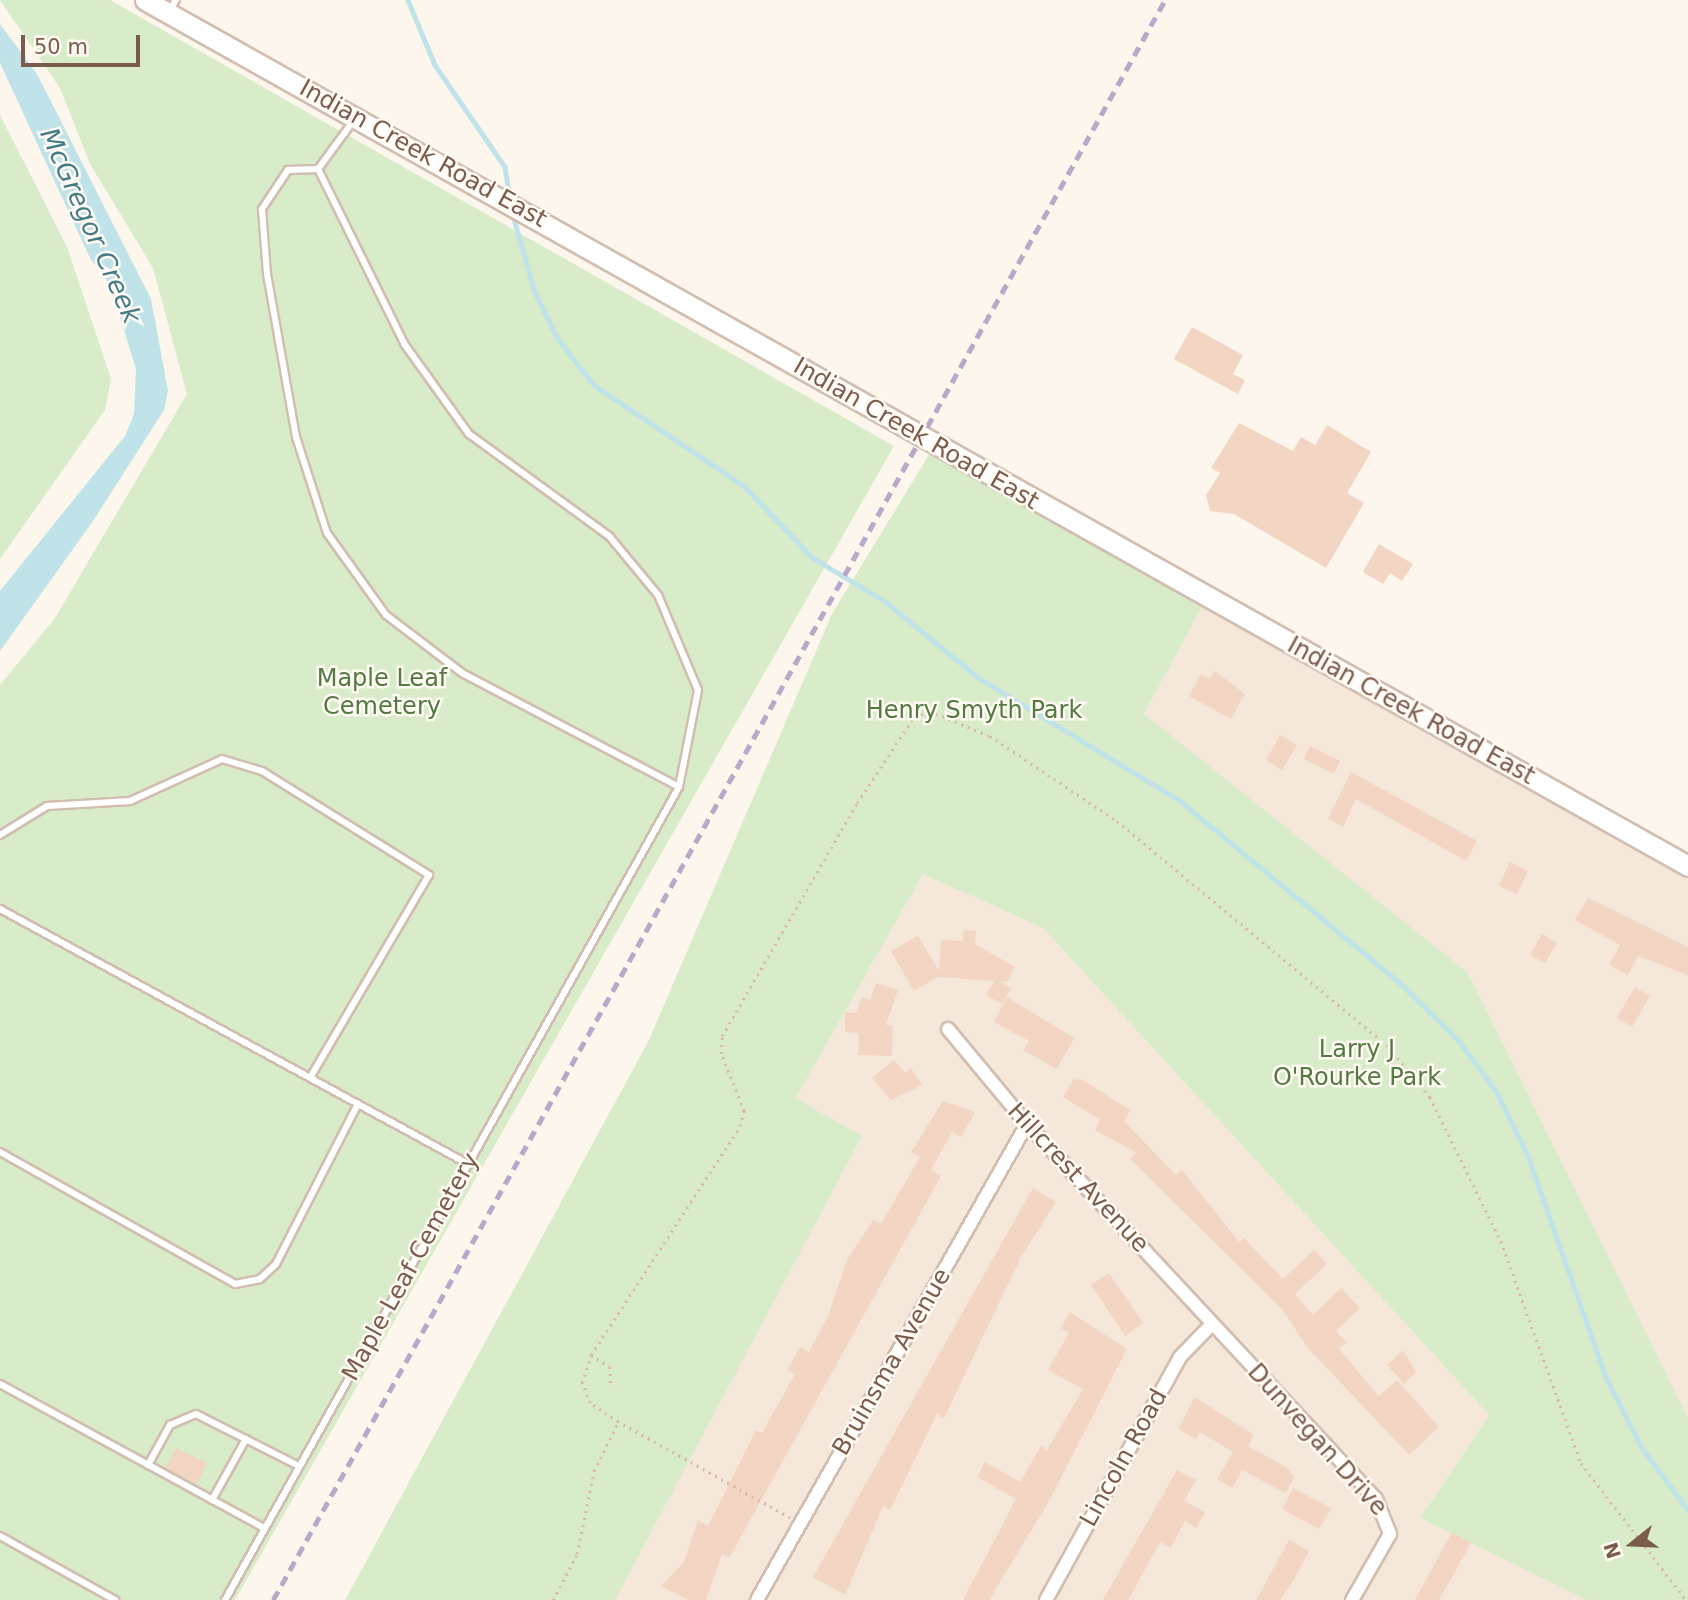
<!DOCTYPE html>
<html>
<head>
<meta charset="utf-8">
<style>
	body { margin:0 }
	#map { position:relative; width:1688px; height:1600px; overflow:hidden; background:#fdf6ec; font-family:"DejaVu Sans",sans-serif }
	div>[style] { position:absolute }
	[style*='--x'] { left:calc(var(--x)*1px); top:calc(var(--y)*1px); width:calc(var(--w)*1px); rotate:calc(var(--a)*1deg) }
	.residential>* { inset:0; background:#f5e8da }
	.green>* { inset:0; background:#d8ecc9 }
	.water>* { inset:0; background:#bfe3e8 }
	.stream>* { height:4.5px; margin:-2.25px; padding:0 2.25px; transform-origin:2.25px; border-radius:2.25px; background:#bfe3e8 }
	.building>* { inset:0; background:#f3d5c3 }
	.path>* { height:2.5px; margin-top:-1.25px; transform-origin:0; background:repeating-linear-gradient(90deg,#d9b8a5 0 2px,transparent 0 7px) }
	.roads { filter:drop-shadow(2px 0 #d1beb0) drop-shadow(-2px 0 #d1beb0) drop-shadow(0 2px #d1beb0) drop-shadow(0 -2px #d1beb0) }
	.service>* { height:6px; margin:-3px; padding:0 3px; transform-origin:3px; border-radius:3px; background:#fff }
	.minor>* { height:12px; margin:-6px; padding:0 6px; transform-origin:6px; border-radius:6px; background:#fff }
	.secondary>* { height:19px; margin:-9.5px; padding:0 9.5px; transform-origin:9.5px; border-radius:9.5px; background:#fff }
	.rail>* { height:4.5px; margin-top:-2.25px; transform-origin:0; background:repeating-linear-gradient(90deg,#b9a8c9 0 10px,transparent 0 17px) }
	span { translate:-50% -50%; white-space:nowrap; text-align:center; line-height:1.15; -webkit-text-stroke:5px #fffaf3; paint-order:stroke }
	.street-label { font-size:24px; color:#7a5c4d }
	.park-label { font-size:24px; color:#537a41 }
	.water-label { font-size:26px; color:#437c86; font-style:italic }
	.north { position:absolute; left:1597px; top:1509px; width:70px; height:70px; -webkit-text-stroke:5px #fffaf3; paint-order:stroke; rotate:252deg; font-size:19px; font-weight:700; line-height:28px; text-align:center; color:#7a5c4d }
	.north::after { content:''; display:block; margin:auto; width:24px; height:32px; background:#7a5c4d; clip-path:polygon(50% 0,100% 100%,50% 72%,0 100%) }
	.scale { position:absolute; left:21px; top:35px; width:119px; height:32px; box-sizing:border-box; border:4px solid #7a5c4d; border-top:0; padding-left:9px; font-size:21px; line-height:24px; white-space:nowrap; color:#7a5c4d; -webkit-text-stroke:5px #fffaf3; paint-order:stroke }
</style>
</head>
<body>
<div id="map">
	<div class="residential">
		<div style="clip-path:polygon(1203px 605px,1688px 875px,1688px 1418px,1601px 1244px,1144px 714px)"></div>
		<div style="clip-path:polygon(923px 874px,1043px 928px,1489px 1415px,1420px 1518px,1587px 1600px,611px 1600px,862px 1136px,796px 1098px)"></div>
	</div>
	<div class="green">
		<div style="clip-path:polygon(0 0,110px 0,894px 446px,235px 1600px,0 1600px,0 685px,55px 618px,187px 394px,153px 268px,90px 164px,60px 88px)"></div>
		<div style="clip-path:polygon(0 115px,67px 247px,111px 379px,105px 410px,0 559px)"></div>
		<div style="clip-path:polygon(930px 453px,1203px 605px,1144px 714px,1468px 973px,1688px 1418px,1688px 1600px,1587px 1600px,1420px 1518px,1489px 1415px,1043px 928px,923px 874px,796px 1098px,862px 1136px,615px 1600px,345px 1600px,649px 1040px,832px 614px)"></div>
	</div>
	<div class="water">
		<div style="clip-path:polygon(0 24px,37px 74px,151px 299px,168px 391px,164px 410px,93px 521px,0 651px,0 591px,125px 436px,134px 414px,136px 369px,110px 285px,90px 258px,0 63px)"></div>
	</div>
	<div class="stream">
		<div style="--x:408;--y:0;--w:70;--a:67.4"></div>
		<div style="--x:435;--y:65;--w:124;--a:55.5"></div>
		<div style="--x:505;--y:167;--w:32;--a:81"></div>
		<div style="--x:513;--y:215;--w:80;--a:74.1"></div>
		<div style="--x:535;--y:292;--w:52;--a:63.9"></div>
		<div style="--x:558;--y:339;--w:58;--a:52"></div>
		<div style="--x:594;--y:385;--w:179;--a:33.9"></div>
		<div style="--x:743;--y:485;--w:101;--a:46.2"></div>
		<div style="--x:813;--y:558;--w:85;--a:31.1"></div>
		<div style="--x:886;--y:602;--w:120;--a:39.3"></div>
		<div style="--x:979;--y:678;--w:234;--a:31.4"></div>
		<div style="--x:1179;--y:800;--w:284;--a:39.6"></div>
		<div style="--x:1398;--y:981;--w:86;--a:44.5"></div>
		<div style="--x:1459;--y:1041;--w:62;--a:53.5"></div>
		<div style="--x:1496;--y:1091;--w:69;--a:63.4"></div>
		<div style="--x:1527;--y:1153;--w:238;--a:70.6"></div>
		<div style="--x:1606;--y:1377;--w:80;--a:63.1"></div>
		<div style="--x:1642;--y:1448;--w:77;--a:53.4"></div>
	</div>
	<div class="building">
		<div style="clip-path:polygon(1192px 327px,1243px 355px,1233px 374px,1245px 380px,1238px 394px,1174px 359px)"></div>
		<div style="clip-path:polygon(1239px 423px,1293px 451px,1301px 437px,1315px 445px,1327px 425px,1371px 452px,1347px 493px,1364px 503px,1326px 568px,1234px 514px,1210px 511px,1206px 495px,1220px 473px,1211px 468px)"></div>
		<div style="clip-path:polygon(1379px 544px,1413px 564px,1402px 581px,1390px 573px,1383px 584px,1363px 572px)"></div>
		<div style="clip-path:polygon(1215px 671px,1245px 694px,1231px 719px,1189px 696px,1201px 674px,1210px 679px)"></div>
		<div style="clip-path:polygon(1280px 735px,1297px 745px,1282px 770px,1266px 760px)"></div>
		<div style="clip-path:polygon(1310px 746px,1340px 761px,1334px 774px,1304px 759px)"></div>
		<div style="clip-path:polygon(1351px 772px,1477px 841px,1466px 861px,1356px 799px,1343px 827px,1328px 819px)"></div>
		<div style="clip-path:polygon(1510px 862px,1528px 871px,1517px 894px,1499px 886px)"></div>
		<div style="clip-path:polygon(1588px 898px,1688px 947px,1688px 975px,1638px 956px,1628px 975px,1609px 965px,1620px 945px,1575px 920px)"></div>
		<div style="clip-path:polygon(963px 930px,976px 931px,975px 944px,1015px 967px,1007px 982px,1000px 981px,1011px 988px,1002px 1004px,986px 995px,994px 981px,938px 977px,914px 991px,891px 951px,918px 936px,939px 971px,941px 940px,963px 941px)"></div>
		<div style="clip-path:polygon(1542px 934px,1557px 943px,1545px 963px,1530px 955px)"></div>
		<div style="clip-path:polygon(876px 983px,898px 990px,886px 1025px,893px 1026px,892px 1056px,858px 1055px,859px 1033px,845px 1032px,845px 1012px,856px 1013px,862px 997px,870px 1000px)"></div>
		<div style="clip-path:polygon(1635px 987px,1650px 996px,1632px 1027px,1617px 1018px)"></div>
		<div style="clip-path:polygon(1007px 997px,1074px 1038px,1057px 1069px,1023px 1050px,1029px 1041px,994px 1022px)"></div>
		<div style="clip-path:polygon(894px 1060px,905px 1073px,911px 1068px,922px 1085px,891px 1100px,872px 1078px)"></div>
		<div style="clip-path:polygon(1081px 1079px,1130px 1110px,1124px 1121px,1176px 1175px,1182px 1170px,1239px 1242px,1244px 1238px,1283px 1279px,1314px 1250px,1327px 1264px,1295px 1294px,1313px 1315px,1341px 1288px,1360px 1308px,1336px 1331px,1346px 1342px,1339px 1349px,1379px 1396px,1397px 1380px,1439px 1427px,1409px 1455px,1307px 1347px,1282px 1309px,1130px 1159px,1137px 1153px,1095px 1130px,1100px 1120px,1063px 1097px,1073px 1080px)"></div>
		<div style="clip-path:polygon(943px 1101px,975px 1112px,961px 1137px,952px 1132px,931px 1170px,941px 1176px,729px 1558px,722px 1554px,706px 1600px,688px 1600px,661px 1586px,684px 1562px,698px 1520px,708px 1526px,756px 1430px,762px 1433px,795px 1374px,787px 1370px,800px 1347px,809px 1352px,828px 1316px,847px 1260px,873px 1220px,881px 1224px,920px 1157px,911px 1152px)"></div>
		<div style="clip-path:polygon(1033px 1188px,1056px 1202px,1021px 1257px,944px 1418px,937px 1414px,890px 1510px,883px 1506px,845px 1595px,813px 1577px)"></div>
		<div style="clip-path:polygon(1109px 1273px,1143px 1323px,1125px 1336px,1091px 1285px)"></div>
		<div style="clip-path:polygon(1070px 1312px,1127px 1349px,1048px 1503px,989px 1600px,963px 1600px,1016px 1499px,977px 1477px,985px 1462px,1020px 1482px,1041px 1446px,1047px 1450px,1083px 1389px,1048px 1370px,1069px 1333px,1061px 1328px)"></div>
		<div style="clip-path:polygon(1403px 1350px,1416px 1372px,1404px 1384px,1387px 1365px)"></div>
		<div style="clip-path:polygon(1195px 1397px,1254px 1435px,1248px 1446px,1286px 1467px,1295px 1477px,1285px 1493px,1242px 1470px,1232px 1488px,1217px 1479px,1233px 1452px,1200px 1432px,1196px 1439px,1178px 1429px)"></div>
		<div style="clip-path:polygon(176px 1448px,207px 1463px,197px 1484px,166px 1468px)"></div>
		<div style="clip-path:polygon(1177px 1470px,1196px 1480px,1184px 1501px,1205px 1512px,1196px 1528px,1185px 1521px,1171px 1548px,1160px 1542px,1128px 1600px,1103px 1600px)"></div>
		<div style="clip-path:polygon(1293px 1488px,1331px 1508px,1319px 1529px,1282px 1509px)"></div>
		<div style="clip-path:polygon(1452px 1532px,1471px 1543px,1439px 1600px,1415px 1600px)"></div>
		<div style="clip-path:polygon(1289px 1540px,1309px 1551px,1293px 1581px,1280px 1600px,1256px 1600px)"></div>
	</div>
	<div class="path">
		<div style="--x:591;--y:1355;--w:22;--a:32"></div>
		<div style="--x:610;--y:1367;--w:21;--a:87"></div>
		<div style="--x:790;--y:1518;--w:197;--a:-150.8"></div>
		<div style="--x:618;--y:1422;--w:34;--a:-146"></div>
		<div style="--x:590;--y:1403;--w:22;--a:-112"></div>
		<div style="--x:582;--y:1383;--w:29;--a:-72"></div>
		<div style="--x:591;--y:1355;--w:273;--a:-56.9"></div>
		<div style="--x:740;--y:1126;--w:16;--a:-75"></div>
		<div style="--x:744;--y:1111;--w:61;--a:-112"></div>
		<div style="--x:721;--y:1054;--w:18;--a:-87"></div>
		<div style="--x:722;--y:1036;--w:269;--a:-59.9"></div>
		<div style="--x:857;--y:803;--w:103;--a:-56.5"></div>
		<div style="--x:914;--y:717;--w:16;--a:-22"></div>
		<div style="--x:929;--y:711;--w:66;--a:22.3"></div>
		<div style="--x:990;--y:736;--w:153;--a:33.8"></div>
		<div style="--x:1117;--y:821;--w:354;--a:39.7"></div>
		<div style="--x:1389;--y:1047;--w:65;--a:50.6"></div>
		<div style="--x:1430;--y:1097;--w:161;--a:63.8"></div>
		<div style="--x:1501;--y:1241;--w:236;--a:70.2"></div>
		<div style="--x:1581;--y:1463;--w:173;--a:52.5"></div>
		<div style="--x:553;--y:1600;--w:52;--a:-62.4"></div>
		<div style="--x:577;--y:1554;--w:85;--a:-78.4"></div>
		<div style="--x:594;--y:1471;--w:55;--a:-63.9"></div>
	</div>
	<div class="roads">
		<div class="service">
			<div style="--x:169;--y:11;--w:13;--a:-58"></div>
			<div style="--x:318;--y:169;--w:61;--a:-53.7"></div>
			<div style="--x:0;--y:835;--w:55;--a:-31.7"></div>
			<div style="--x:47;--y:806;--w:83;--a:-3.4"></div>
			<div style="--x:130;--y:801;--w:101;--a:-24.5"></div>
			<div style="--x:222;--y:759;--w:42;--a:16.7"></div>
			<div style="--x:262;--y:771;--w:197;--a:31.9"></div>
			<div style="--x:429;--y:875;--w:235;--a:120.4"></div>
			<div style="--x:0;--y:909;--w:533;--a:28.58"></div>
			<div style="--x:0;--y:1152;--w:270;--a:29.3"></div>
			<div style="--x:235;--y:1284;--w:25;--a:-11"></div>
			<div style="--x:260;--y:1279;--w:22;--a:-43"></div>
			<div style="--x:276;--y:1264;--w:180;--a:-62.9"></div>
			<div style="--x:0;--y:1384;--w:301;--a:28.6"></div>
			<div style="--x:148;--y:1465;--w:46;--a:-61.2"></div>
			<div style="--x:170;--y:1425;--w:28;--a:-23"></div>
			<div style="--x:196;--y:1414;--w:115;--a:26.8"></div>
			<div style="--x:212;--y:1500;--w:70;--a:-60.9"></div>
			<div style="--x:0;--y:1536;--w:132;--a:29.1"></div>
			<div style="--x:225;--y:1600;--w:931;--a:-60.82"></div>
			<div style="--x:679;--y:787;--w:99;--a:-78.9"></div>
			<div style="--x:698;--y:690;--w:103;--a:-112.8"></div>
			<div style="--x:658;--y:595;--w:77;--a:-129.7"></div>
			<div style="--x:609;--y:536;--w:173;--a:-143.9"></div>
			<div style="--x:469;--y:434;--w:110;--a:-125.7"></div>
			<div style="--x:405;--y:345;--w:196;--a:-116.3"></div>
			<div style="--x:318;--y:169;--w:30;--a:178"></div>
			<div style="--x:288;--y:170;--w:47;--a:123.7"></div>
			<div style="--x:262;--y:209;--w:65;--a:85.6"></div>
			<div style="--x:267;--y:274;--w:166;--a:79.9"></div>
			<div style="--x:296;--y:437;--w:101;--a:72.1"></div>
			<div style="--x:327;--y:533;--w:101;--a:54.3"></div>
			<div style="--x:386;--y:615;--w:96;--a:37.3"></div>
			<div style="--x:462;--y:673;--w:245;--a:27.7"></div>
		</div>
		<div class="minor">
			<div style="--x:948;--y:1029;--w:124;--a:50.3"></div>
			<div style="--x:1027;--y:1124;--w:512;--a:47.06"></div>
			<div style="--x:1376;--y:1499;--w:38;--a:68"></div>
			<div style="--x:1390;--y:1534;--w:76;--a:119.9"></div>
			<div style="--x:757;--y:1600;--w:547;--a:-60.44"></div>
			<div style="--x:1046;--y:1600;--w:277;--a:-61.1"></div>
			<div style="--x:1180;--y:1357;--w:46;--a:-45.9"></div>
		</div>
		<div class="secondary">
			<div style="--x:145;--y:0;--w:1769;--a:29.3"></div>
		</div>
	</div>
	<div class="rail">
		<div style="--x:273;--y:1600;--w:1832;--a:-60.86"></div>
	</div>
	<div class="street-label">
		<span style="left:423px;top:154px;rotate:29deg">Indian Creek Road East</span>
		<span style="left:916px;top:434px;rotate:30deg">Indian Creek Road East</span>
		<span style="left:1411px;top:711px;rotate:29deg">Indian Creek Road East</span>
		<span style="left:1078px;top:1178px;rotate:47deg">Hillcrest Avenue</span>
		<span style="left:411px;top:1267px;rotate:-61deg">Maple Leaf Cemetery</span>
		<span style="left:892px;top:1362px;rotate:-60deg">Bruinsma Avenue</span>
		<span style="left:1317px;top:1440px;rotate:48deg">Dunvegan Drive</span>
		<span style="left:1124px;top:1458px;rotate:-61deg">Lincoln Road</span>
	</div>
	<div class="park-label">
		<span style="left:382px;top:693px">Maple Leaf<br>Cemetery</span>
		<span style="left:974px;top:711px">Henry Smyth Park</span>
		<span style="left:1357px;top:1064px">Larry J<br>O'Rourke Park</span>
	</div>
	<div class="water-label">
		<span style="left:90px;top:226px;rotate:66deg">McGregor Creek</span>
	</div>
	<div class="north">N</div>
	<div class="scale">50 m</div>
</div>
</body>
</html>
